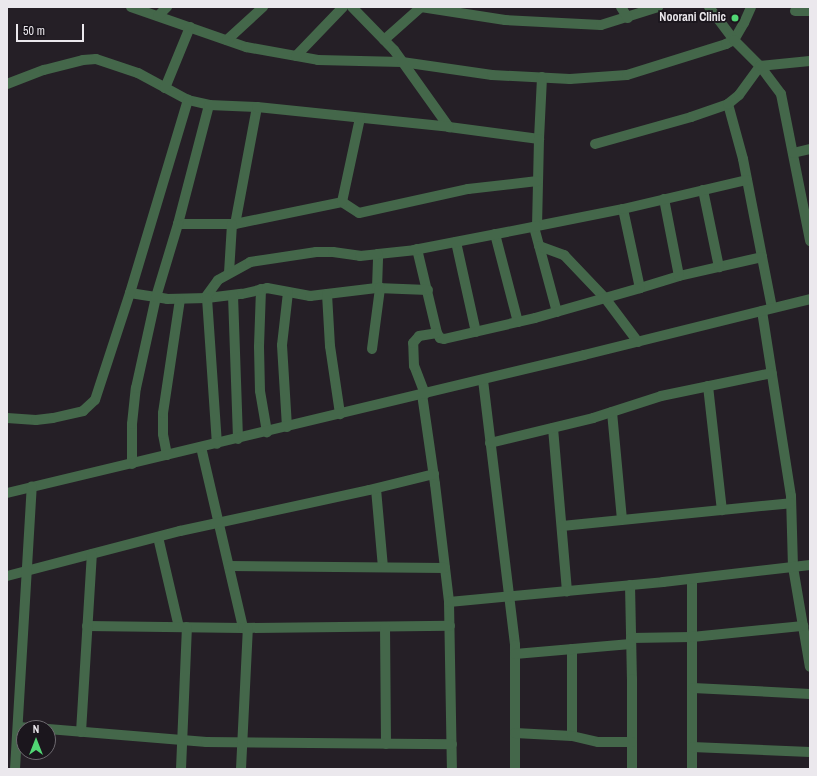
<!DOCTYPE html>
<html>
<head>
<meta charset="utf-8">
<style>
	body { margin:0 }
	#map { position:relative; width:817px; height:776px; overflow:hidden; background:#251f26; font-family:"Archivo Narrow",sans-serif }
	div>[style] { position:absolute }
	[style*='--x'] { left:calc(var(--x)*1px); top:calc(var(--y)*1px); width:calc(var(--w)*1px); rotate:calc(var(--a)*1deg) }
	.minor>* { height:10px; margin:-5px; padding:0 5px; transform-origin:5px; border-radius:5px; background:#44674a }
	.dots>* { width:11px; height:11px; translate:-50% -50%; box-sizing:border-box; border:2px solid #1b161d; border-radius:50% }
	span { translate:-50% -50%; white-space:nowrap; text-align:center; line-height:1.15; -webkit-text-stroke:3.5px #1b161d; paint-order:stroke }
	.poi-label { font-size:12px; color:#ebe8ed; font-weight:700 }
	.right { translate:-100% -50%; text-align:right }
	.frame { position:absolute; inset:0; border:8px solid #ebe8ed; pointer-events:none }
	.north { position:absolute; left:16px; top:720px; width:40px; height:40px; box-sizing:border-box; background:#1b161d; border:1px solid #6e6a70; border-radius:50%; rotate:0deg; font-size:11px; font-weight:700; line-height:16px; text-align:center; color:#ebe8ed }
	.north::after { content:''; display:block; margin:auto; width:14px; height:18px; background:#51d674; clip-path:polygon(50% 0,100% 100%,50% 72%,0 100%) }
	.scale { position:absolute; left:16px; top:24px; width:68px; height:18px; box-sizing:border-box; border:2px solid #ebe8ed; border-top:0; padding-left:5px; font-size:12px; line-height:14px; white-space:nowrap; color:#ebe8ed; -webkit-text-stroke:3px #1b161d; paint-order:stroke }
</style>
</head>
<body>
<div id="map">
	<div class="minor">
		<div style="--x:131;--y:7;--w:122;--a:19.2"></div>
		<div style="--x:246;--y:47;--w:73;--a:10.2"></div>
		<div style="--x:318;--y:60;--w:84;--a:1.4"></div>
		<div style="--x:402;--y:62;--w:91;--a:8.2"></div>
		<div style="--x:492;--y:75;--w:78;--a:2.9"></div>
		<div style="--x:570;--y:79;--w:57;--a:-4"></div>
		<div style="--x:627;--y:75;--w:104;--a:-17.4"></div>
		<div style="--x:726;--y:44;--w:9;--a:-27"></div>
		<div style="--x:734;--y:40;--w:20;--a:-60"></div>
		<div style="--x:744;--y:23;--w:17;--a:-66"></div>
		<div style="--x:352;--y:7;--w:60;--a:45.7"></div>
		<div style="--x:394;--y:50;--w:95;--a:54.5"></div>
		<div style="--x:449;--y:127;--w:91;--a:7.6"></div>
		<div style="--x:539;--y:139;--w:62;--a:-87.2"></div>
		<div style="--x:421;--y:7;--w:85;--a:8.8"></div>
		<div style="--x:505;--y:20;--w:96;--a:3"></div>
		<div style="--x:601;--y:25;--w:60;--a:-17.5"></div>
		<div style="--x:621;--y:7;--w:13;--a:58"></div>
		<div style="--x:709;--y:7;--w:41;--a:52.9"></div>
		<div style="--x:734;--y:40;--w:37;--a:45"></div>
		<div style="--x:760;--y:66;--w:35;--a:53"></div>
		<div style="--x:781;--y:94;--w:150;--a:78.8"></div>
		<div style="--x:795;--y:11;--w:15;--a:0"></div>
		<div style="--x:158;--y:16;--w:13;--a:-45"></div>
		<div style="--x:227;--y:40;--w:49;--a:-42.5"></div>
		<div style="--x:384;--y:40;--w:50;--a:-41.7"></div>
		<div style="--x:296;--y:56;--w:68;--a:-46.2"></div>
		<div style="--x:7;--y:84;--w:40;--a:-21"></div>
		<div style="--x:44;--y:70;--w:40;--a:-14.4"></div>
		<div style="--x:83;--y:60;--w:13;--a:-4"></div>
		<div style="--x:96;--y:59;--w:44;--a:18.4"></div>
		<div style="--x:138;--y:73;--w:57;--a:28.4"></div>
		<div style="--x:188;--y:100;--w:22;--a:13"></div>
		<div style="--x:165;--y:88;--w:66;--a:-67.7"></div>
		<div style="--x:728;--y:104;--w:57;--a:74.7"></div>
		<div style="--x:743;--y:159;--w:100;--a:79"></div>
		<div style="--x:257;--y:107;--w:119;--a:100.6"></div>
		<div style="--x:235;--y:224;--w:57;--a:180"></div>
		<div style="--x:178;--y:224;--w:123;--a:-75.4"></div>
		<div style="--x:209;--y:105;--w:48;--a:2.4"></div>
		<div style="--x:257;--y:107;--w:193;--a:5.9"></div>
		<div style="--x:539;--y:139;--w:87;--a:91.3"></div>
		<div style="--x:537;--y:226;--w:88;--a:-11.2"></div>
		<div style="--x:623;--y:209;--w:81;--a:77.9"></div>
		<div style="--x:640;--y:288;--w:41;--a:-17.1"></div>
		<div style="--x:679;--y:276;--w:85;--a:-12.9"></div>
		<div style="--x:762;--y:257;--w:52;--a:78.9"></div>
		<div style="--x:595;--y:144;--w:100;--a:-15.7"></div>
		<div style="--x:691;--y:117;--w:39;--a:-19"></div>
		<div style="--x:728;--y:104;--w:14;--a:-39"></div>
		<div style="--x:739;--y:95;--w:36;--a:-54"></div>
		<div style="--x:760;--y:66;--w:50;--a:-5.7"></div>
		<div style="--x:793;--y:153;--w:17;--a:-13"></div>
		<div style="--x:703;--y:190;--w:79;--a:78.3"></div>
		<div style="--x:664;--y:199;--w:78;--a:79"></div>
		<div style="--x:342;--y:202;--w:20;--a:33"></div>
		<div style="--x:359;--y:213;--w:112;--a:-12.4"></div>
		<div style="--x:468;--y:189;--w:70;--a:-6.5"></div>
		<div style="--x:623;--y:209;--w:127;--a:-13.2"></div>
		<div style="--x:235;--y:224;--w:109;--a:-11.6"></div>
		<div style="--x:342;--y:202;--w:86;--a:-77.9"></div>
		<div style="--x:534;--y:227;--w:88;--a:74.9"></div>
		<div style="--x:495;--y:234;--w:91;--a:75.4"></div>
		<div style="--x:456;--y:242;--w:92;--a:77.5"></div>
		<div style="--x:539;--y:246;--w:27;--a:20"></div>
		<div style="--x:564;--y:255;--w:59;--a:46.4"></div>
		<div style="--x:605;--y:298;--w:55;--a:53.1"></div>
		<div style="--x:417;--y:249;--w:86;--a:76.6"></div>
		<div style="--x:437;--y:333;--w:6;--a:59"></div>
		<div style="--x:440;--y:338;--w:4;--a:14"></div>
		<div style="--x:444;--y:339;--w:93;--a:-13"></div>
		<div style="--x:535;--y:318;--w:109;--a:-15.9"></div>
		<div style="--x:229;--y:273;--w:49;--a:-86.5"></div>
		<div style="--x:377;--y:288;--w:34;--a:-88"></div>
		<div style="--x:378;--y:254;--w:36;--a:-6"></div>
		<div style="--x:414;--y:250;--w:125;--a:-11"></div>
		<div style="--x:261;--y:289;--w:58;--a:92"></div>
		<div style="--x:259;--y:347;--w:44;--a:88.7"></div>
		<div style="--x:260;--y:391;--w:42;--a:80.3"></div>
		<div style="--x:130;--y:293;--w:37;--a:9"></div>
		<div style="--x:167;--y:299;--w:40;--a:-1.4"></div>
		<div style="--x:207;--y:298;--w:35;--a:-7"></div>
		<div style="--x:242;--y:294;--w:26;--a:-13"></div>
		<div style="--x:267;--y:288;--w:44;--a:10.5"></div>
		<div style="--x:310;--y:296;--w:67;--a:-6.8"></div>
		<div style="--x:377;--y:288;--w:51;--a:2.2"></div>
		<div style="--x:327;--y:294;--w:52;--a:86.7"></div>
		<div style="--x:330;--y:346;--w:69;--a:81.6"></div>
		<div style="--x:233;--y:295;--w:144;--a:88"></div>
		<div style="--x:205;--y:298;--w:22;--a:-54"></div>
		<div style="--x:218;--y:280;--w:37;--a:-29"></div>
		<div style="--x:250;--y:262;--w:67;--a:-8.6"></div>
		<div style="--x:316;--y:252;--w:17;--a:0"></div>
		<div style="--x:333;--y:252;--w:27;--a:8"></div>
		<div style="--x:360;--y:256;--w:18;--a:-6"></div>
		<div style="--x:207;--y:298;--w:146;--a:86.1"></div>
		<div style="--x:762;--y:311;--w:187;--a:81.1"></div>
		<div style="--x:791;--y:496;--w:71;--a:88.4"></div>
		<div style="--x:793;--y:567;--w:101;--a:80.4"></div>
		<div style="--x:372;--y:349;--w:62;--a:-82.5"></div>
		<div style="--x:483;--y:380;--w:267;--a:83.1"></div>
		<div style="--x:515;--y:645;--w:124;--a:90"></div>
		<div style="--x:708;--y:386;--w:125;--a:83.6"></div>
		<div style="--x:422;--y:394;--w:91;--a:81.8"></div>
		<div style="--x:435;--y:484;--w:119;--a:83.2"></div>
		<div style="--x:449;--y:602;--w:167;--a:89"></div>
		<div style="--x:425;--y:394;--w:30;--a:-111"></div>
		<div style="--x:414;--y:366;--w:23;--a:-92"></div>
		<div style="--x:413;--y:343;--w:9;--a:-49"></div>
		<div style="--x:419;--y:336;--w:18;--a:-9"></div>
		<div style="--x:612;--y:412;--w:108;--a:84.7"></div>
		<div style="--x:7;--y:418;--w:29;--a:4"></div>
		<div style="--x:36;--y:420;--w:17;--a:-7"></div>
		<div style="--x:53;--y:418;--w:31;--a:-13"></div>
		<div style="--x:83;--y:411;--w:16;--a:-43"></div>
		<div style="--x:95;--y:400;--w:113;--a:-71.9"></div>
		<div style="--x:130;--y:293;--w:202;--a:-73.3"></div>
		<div style="--x:287;--y:427;--w:82;--a:-93.5"></div>
		<div style="--x:282;--y:345;--w:53;--a:-83.5"></div>
		<div style="--x:553;--y:428;--w:164;--a:85.1"></div>
		<div style="--x:490;--y:443;--w:106;--a:-13.6"></div>
		<div style="--x:593;--y:418;--w:71;--a:-17.9"></div>
		<div style="--x:661;--y:396;--w:113;--a:-11.7"></div>
		<div style="--x:201;--y:447;--w:186;--a:76.9"></div>
		<div style="--x:167;--y:455;--w:21;--a:-101"></div>
		<div style="--x:163;--y:434;--w:21;--a:-90"></div>
		<div style="--x:163;--y:413;--w:115;--a:-81.5"></div>
		<div style="--x:132;--y:464;--w:40;--a:-90"></div>
		<div style="--x:132;--y:424;--w:36;--a:-84"></div>
		<div style="--x:136;--y:388;--w:93;--a:-77.6"></div>
		<div style="--x:156;--y:297;--w:76;--a:-73.2"></div>
		<div style="--x:376;--y:489;--w:78;--a:84.9"></div>
		<div style="--x:7;--y:493;--w:593;--a:-13.45"></div>
		<div style="--x:584;--y:355;--w:233;--a:-13.9"></div>
		<div style="--x:562;--y:526;--w:230;--a:-5.7"></div>
		<div style="--x:158;--y:537;--w:92;--a:76.9"></div>
		<div style="--x:229;--y:566;--w:216;--a:0.5"></div>
		<div style="--x:7;--y:576;--w:179;--a:-14.6"></div>
		<div style="--x:180;--y:531;--w:193;--a:-12.2"></div>
		<div style="--x:369;--y:490;--w:67;--a:-13.8"></div>
		<div style="--x:692;--y:579;--w:190;--a:90"></div>
		<div style="--x:630;--y:585;--w:94;--a:88.8"></div>
		<div style="--x:632;--y:679;--w:90;--a:90"></div>
		<div style="--x:449;--y:602;--w:215;--a:-5.3"></div>
		<div style="--x:663;--y:582;--w:148;--a:-6.6"></div>
		<div style="--x:87;--y:626;--w:156;--a:0.7"></div>
		<div style="--x:243;--y:628;--w:207;--a:-0.6"></div>
		<div style="--x:385;--y:627;--w:117;--a:89.5"></div>
		<div style="--x:631;--y:638;--w:61;--a:-0.9"></div>
		<div style="--x:692;--y:637;--w:112;--a:-5.7"></div>
		<div style="--x:572;--y:649;--w:87;--a:90"></div>
		<div style="--x:515;--y:654;--w:116;--a:-4.9"></div>
		<div style="--x:693;--y:688;--w:117;--a:2.9"></div>
		<div style="--x:18;--y:727;--w:16;--a:4"></div>
		<div style="--x:48;--y:729;--w:159;--a:4.7"></div>
		<div style="--x:206;--y:742;--w:246;--a:0.5"></div>
		<div style="--x:81;--y:732;--w:178;--a:-86.5"></div>
		<div style="--x:515;--y:733;--w:57;--a:3"></div>
		<div style="--x:572;--y:736;--w:27;--a:13"></div>
		<div style="--x:598;--y:742;--w:34;--a:0"></div>
		<div style="--x:692;--y:747;--w:118;--a:2.4"></div>
		<div style="--x:15;--y:769;--w:283;--a:-86.6"></div>
		<div style="--x:181;--y:769;--w:142;--a:-87.6"></div>
		<div style="--x:241;--y:769;--w:141;--a:-87.2"></div>
	</div>
	<div class="dots">
		<div style="left:735px;top:18px;background:#51d674"></div>
	</div>
	<div class="poi-label">
		<span class="right" style="left:726px;top:18px">Noorani Clinic</span>
	</div>
	<div class="frame"></div>
	<div class="north">N</div>
	<div class="scale">50 m</div>
</div>
</body>
</html>
